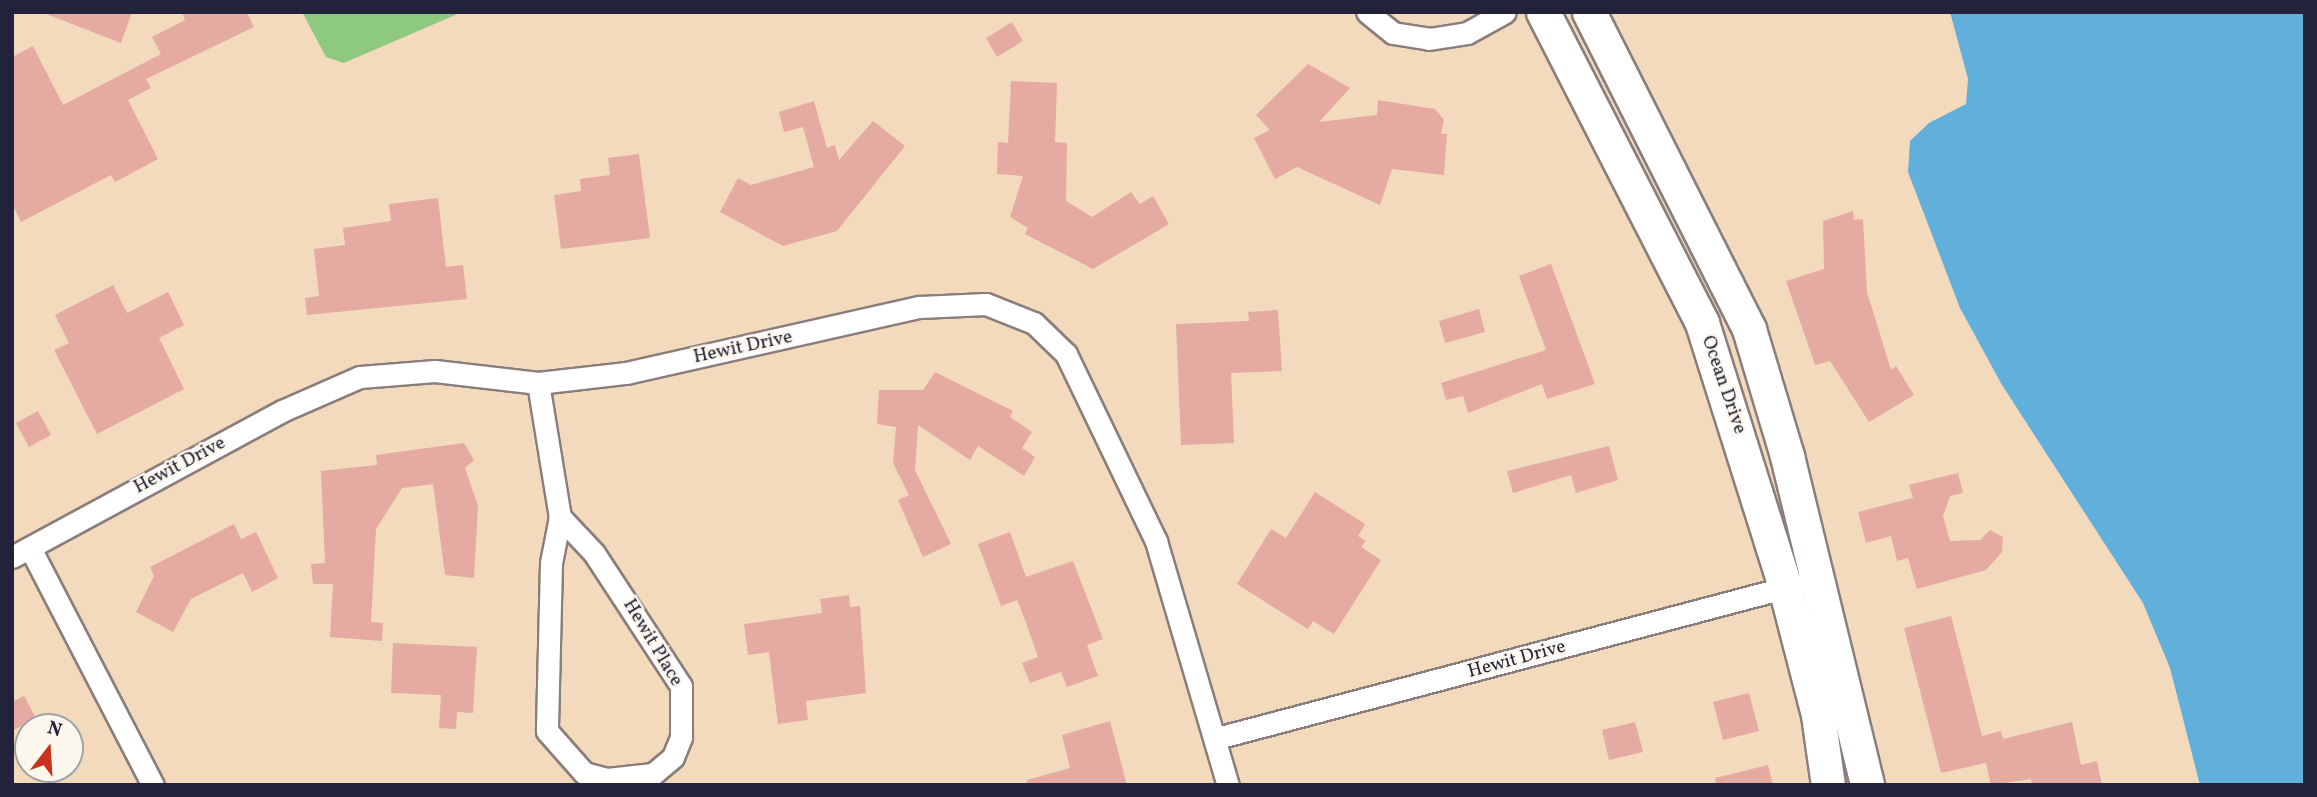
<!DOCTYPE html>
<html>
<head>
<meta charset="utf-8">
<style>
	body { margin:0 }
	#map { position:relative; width:2317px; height:797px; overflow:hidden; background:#f3dabd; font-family:Vollkorn,serif }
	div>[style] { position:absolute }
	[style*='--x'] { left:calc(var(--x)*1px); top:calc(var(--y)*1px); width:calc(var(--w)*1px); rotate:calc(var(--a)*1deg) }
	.green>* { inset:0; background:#8dc97e }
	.water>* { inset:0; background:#61afdb }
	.building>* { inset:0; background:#e5aaa1 }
	.roads { filter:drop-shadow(2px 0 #8a7e7c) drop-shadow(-2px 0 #8a7e7c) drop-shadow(0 2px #8a7e7c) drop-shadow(0 -2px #8a7e7c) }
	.street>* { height:21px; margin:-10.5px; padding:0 10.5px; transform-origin:10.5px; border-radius:10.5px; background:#fff }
	.primary>* { height:33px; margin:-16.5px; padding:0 16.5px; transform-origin:16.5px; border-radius:16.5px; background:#fff }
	span { translate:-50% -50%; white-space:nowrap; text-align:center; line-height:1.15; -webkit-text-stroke:5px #fbf7ec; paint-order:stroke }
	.street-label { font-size:19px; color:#22223b }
	.frame { position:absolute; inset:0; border:14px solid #22223b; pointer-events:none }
	.north { position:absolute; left:14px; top:713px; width:70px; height:70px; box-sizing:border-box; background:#fbf7ec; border:2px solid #a4a2a5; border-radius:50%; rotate:17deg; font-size:19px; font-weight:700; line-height:28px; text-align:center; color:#22223b }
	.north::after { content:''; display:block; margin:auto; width:24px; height:32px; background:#c8321e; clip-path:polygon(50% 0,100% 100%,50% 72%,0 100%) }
</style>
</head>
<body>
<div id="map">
	<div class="green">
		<div style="clip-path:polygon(302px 12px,462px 12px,344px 63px,326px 57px)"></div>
	</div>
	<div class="water">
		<div style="clip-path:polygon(1950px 12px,2305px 12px,2305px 785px,2200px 785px,2170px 668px,2143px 603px,2002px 385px,1960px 308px,1908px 172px,1910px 141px,1929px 123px,1966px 104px,1968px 79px)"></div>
	</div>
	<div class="building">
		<div style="clip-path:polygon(41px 12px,132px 12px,121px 43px)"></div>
		<div style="clip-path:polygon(182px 12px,247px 12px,254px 27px,146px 79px,151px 88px,128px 100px,158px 159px,115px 182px,111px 175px,21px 222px,12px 204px,12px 57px,33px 46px,63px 105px,161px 54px,152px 37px,185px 20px)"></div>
		<div style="clip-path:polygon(1012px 22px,1023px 41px,997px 57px,986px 38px)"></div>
		<div style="clip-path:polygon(1308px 64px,1350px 88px,1319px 122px,1377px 115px,1378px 100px,1435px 109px,1444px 120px,1441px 134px,1447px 134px,1444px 175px,1392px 169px,1380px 205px,1297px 167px,1275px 179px,1254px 138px,1270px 130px,1256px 115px)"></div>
		<div style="clip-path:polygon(1011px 81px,1057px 83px,1055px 142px,1067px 143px,1066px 201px,1092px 217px,1131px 192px,1140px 204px,1153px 196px,1169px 224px,1093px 269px,1025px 234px,1028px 228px,1010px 217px,1023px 176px,997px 174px,998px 142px,1008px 143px)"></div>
		<div style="clip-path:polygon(814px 101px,827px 148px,835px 145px,839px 160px,873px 121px,905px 146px,837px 231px,783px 246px,720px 212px,738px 178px,751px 185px,814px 167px,803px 127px,784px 132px,779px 112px)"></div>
		<div style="clip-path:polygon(639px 154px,650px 238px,561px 249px,554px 195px,581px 191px,580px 179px,610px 175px,608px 158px)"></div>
		<div style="clip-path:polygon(438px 198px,446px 267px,463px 265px,467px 299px,307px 315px,305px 298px,319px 296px,314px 249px,345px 245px,343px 228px,391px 221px,389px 204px)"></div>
		<div style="clip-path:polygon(1853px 211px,1854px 220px,1863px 219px,1867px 292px,1891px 370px,1896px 366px,1914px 395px,1869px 422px,1830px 361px,1815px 365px,1786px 281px,1824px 269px,1823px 221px)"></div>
		<div style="clip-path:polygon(1551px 264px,1595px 384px,1547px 399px,1542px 384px,1468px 413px,1463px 396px,1446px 400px,1441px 383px,1546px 350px,1519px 276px)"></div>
		<div style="clip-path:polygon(113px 285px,127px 313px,168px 292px,184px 325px,159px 338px,184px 389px,97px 434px,54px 350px,69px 343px,55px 315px)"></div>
		<div style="clip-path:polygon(1479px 309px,1485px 332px,1445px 343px,1439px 321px)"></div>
		<div style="clip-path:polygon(1278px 310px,1282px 371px,1231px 373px,1234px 443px,1181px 445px,1176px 324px,1249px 321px,1248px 312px)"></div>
		<div style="clip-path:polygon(935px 372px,1013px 411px,1010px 417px,1032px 432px,1022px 448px,1035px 457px,1024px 476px,978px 446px,970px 460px,918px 425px,915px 470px,951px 544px,923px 557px,898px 500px,909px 495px,893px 463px,896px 427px,877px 424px,879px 390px,923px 390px)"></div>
		<div style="clip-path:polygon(38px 411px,51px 435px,29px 447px,16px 423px)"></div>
		<div style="clip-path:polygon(464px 443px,474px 460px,465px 468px,478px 506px,474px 578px,445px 575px,433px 484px,402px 488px,376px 529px,371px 622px,383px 623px,382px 641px,330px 637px,333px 584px,313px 584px,311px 564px,325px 563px,321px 471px,377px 465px,376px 455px)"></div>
		<div style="clip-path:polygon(1609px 446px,1618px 480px,1576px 493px,1571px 475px,1513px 493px,1507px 471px)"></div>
		<div style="clip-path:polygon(1958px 473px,1963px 493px,1950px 496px,1943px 516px,1950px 541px,1980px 540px,1990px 530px,2003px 537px,2002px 552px,1986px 570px,1917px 589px,1908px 558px,1897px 561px,1891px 536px,1866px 543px,1858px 512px,1913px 498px,1909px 485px)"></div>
		<div style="clip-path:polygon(1315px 492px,1365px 524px,1358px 536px,1366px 541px,1361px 547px,1381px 560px,1334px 634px,1313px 621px,1308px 629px,1237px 584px,1271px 529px,1286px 538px)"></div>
		<div style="clip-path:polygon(234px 524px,241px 539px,256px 532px,278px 578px,252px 592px,243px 573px,191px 599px,173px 632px,136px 612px,154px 576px,150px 567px)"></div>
		<div style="clip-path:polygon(1010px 532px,1026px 577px,1073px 561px,1103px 639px,1087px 645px,1098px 676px,1067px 687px,1061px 672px,1030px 683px,1022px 663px,1038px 657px,1025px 620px,1017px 600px,1001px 606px,978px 544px)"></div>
		<div style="clip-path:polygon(849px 595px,850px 607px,860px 606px,866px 693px,806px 701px,808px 720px,778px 724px,769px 652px,748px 655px,744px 624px,822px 613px,820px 599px)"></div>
		<div style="clip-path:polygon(1951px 616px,1982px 736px,2001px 731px,2003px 739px,2072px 722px,2081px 765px,2097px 761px,2102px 785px,2032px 785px,2031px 779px,1991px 785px,1986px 763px,1941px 773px,1904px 628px)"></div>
		<div style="clip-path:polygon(393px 643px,477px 647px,473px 713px,457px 712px,456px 729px,439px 728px,441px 695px,391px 693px)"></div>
		<div style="clip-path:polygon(1749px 693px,1759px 731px,1723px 740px,1713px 702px)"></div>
		<div style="clip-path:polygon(24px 696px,36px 718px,12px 731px,12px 702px)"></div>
		<div style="clip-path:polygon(1110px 721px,1127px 785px,1028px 785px,1027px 780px,1070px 768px,1062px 735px)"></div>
		<div style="clip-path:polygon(1635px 722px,1643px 752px,1609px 760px,1602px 730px)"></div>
		<div style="clip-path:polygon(1768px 765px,1773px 785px,1716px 785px,1715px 778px)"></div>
	</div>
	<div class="roads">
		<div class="street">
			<div style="--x:1367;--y:12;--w:33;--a:39"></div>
			<div style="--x:1393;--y:33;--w:36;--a:9"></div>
			<div style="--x:1429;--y:39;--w:38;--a:-9"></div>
			<div style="--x:1467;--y:33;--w:43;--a:-28.9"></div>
			<div style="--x:538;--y:383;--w:136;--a:80.7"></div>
			<div style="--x:560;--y:517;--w:47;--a:101.1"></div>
			<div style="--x:551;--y:563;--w:168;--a:91.4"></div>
			<div style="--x:547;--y:731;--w:56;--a:48.6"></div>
			<div style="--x:584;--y:773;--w:24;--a:15"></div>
			<div style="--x:607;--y:779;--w:46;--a:-6.2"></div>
			<div style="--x:653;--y:774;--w:26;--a:-40"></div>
			<div style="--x:673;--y:757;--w:22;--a:-68"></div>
			<div style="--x:681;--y:737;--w:51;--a:-90"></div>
			<div style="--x:681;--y:686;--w:159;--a:-123.2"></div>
			<div style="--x:594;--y:553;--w:50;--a:-133.4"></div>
			<div style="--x:30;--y:548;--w:267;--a:62.6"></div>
			<div style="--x:12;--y:557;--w:307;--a:-28.4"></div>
			<div style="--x:282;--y:411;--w:85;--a:-23.6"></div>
			<div style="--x:360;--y:377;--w:75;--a:-4.6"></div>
			<div style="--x:435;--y:371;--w:104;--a:6.6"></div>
			<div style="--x:538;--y:383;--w:89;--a:-6.5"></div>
			<div style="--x:626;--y:373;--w:301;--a:-12.7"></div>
			<div style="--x:920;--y:307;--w:66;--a:-2.6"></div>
			<div style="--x:986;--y:304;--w:52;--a:21.6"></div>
			<div style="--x:1034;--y:323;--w:45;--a:44.1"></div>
			<div style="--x:1066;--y:354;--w:208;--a:64.3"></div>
			<div style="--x:1156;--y:541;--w:254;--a:73.6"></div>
			<div style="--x:1217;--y:738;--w:598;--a:-14.83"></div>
		</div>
		<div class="primary">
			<div style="--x:1543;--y:12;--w:349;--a:62.9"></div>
			<div style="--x:1702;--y:323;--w:277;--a:72.5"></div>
			<div style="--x:1785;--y:587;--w:132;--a:75.5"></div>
			<div style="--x:1818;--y:715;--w:71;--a:81.9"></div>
			<div style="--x:1589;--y:12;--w:355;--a:63.2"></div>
			<div style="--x:1749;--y:329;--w:133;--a:73.3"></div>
			<div style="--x:1787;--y:456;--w:339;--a:76.3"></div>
		</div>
	</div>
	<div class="street-label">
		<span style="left:743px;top:348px;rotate:-12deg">Hewit Drive</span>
		<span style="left:1723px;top:385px;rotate:71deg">Ocean Drive</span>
		<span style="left:180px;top:466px;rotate:-28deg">Hewit Drive</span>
		<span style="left:652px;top:643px;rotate:59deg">Hewit Place</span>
		<span style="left:1517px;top:660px;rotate:-15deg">Hewit Drive</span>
	</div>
	<div class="frame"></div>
	<div class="north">N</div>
</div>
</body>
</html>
